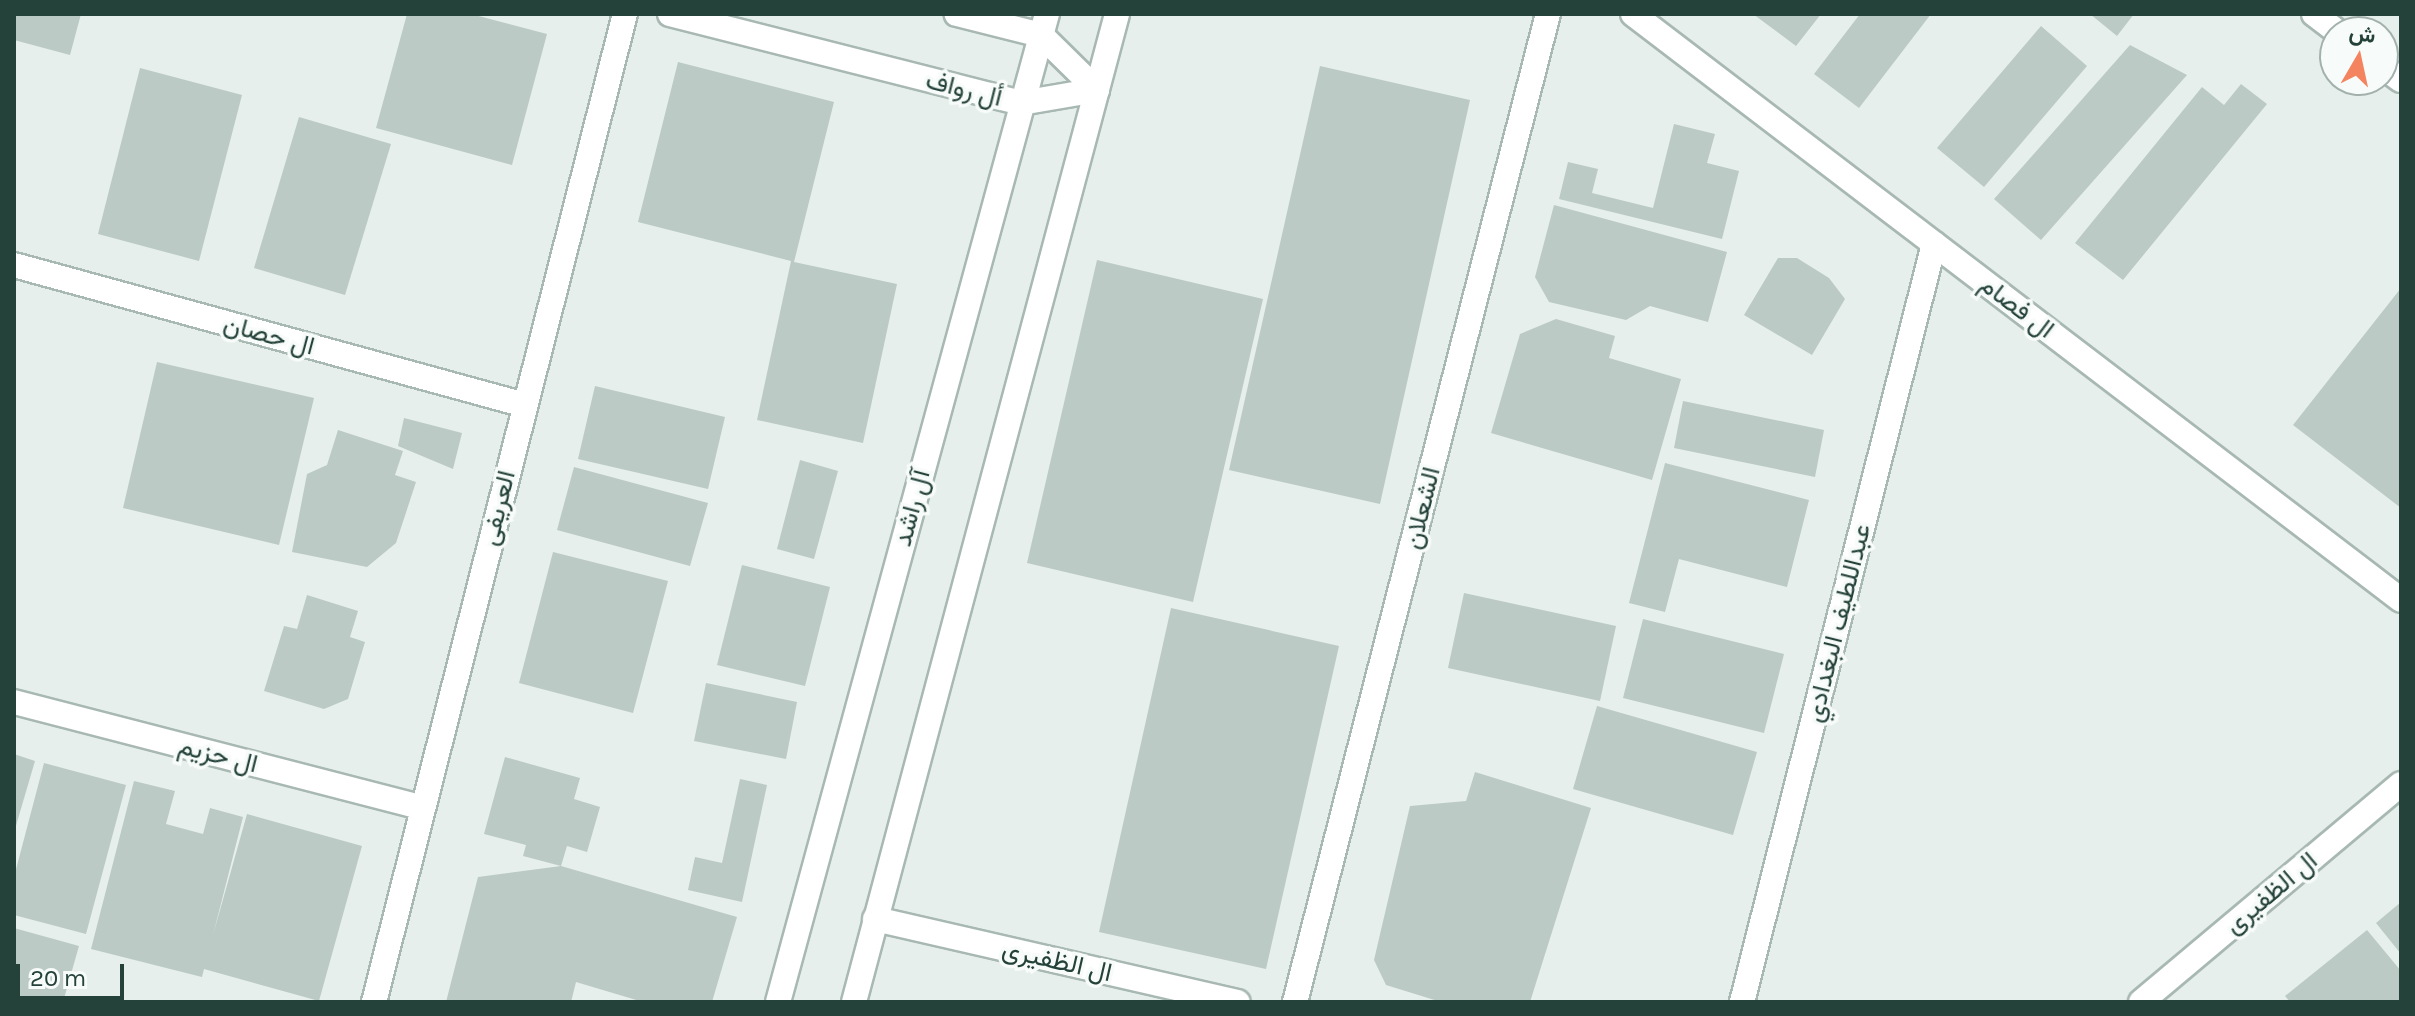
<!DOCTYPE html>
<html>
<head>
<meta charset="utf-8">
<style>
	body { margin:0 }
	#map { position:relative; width:2415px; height:1016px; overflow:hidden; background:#e6efeb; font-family:Karla,Vazirmatn,sans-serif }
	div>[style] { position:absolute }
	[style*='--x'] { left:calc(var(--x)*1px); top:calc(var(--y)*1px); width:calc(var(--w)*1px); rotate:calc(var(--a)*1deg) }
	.building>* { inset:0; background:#bbcac4 }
	.roads { filter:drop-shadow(2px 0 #a8b8b2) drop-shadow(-2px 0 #a8b8b2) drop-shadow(0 2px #a8b8b2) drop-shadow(0 -2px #a8b8b2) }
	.street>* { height:24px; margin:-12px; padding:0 12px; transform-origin:12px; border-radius:12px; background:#fff }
	.secondary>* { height:24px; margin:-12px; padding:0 12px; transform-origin:12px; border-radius:12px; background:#fff }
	span { translate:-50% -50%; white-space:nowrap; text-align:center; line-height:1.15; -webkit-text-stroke:7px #f7fbf9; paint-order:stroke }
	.street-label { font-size:26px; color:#24423a }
	.frame { position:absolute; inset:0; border:16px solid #24423a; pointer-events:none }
	.north { position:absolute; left:2319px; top:16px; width:80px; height:80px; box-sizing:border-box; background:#f7fbf9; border:2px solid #a3b1ad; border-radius:50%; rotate:9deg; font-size:22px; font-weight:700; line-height:32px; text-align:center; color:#24423a }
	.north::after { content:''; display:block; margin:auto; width:28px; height:36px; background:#f4845f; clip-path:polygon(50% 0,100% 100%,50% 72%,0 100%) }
	.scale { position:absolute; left:16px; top:964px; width:108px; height:36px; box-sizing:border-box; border:4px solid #24423a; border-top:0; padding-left:10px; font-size:24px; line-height:28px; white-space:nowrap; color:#24423a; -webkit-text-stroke:6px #f7fbf9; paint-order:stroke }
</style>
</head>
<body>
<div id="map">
	<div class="building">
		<div style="clip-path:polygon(14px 14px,81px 14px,70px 55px,14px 40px)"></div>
		<div style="clip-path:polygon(407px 14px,471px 14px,547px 34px,512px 165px,376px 128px)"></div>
		<div style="clip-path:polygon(1753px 14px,1821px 14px,1796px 46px)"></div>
		<div style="clip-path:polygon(1860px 14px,1931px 14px,1859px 108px,1814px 74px)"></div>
		<div style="clip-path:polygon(2090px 14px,2134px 14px,2117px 36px)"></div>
		<div style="clip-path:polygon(2041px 26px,2087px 66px,1984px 187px,1937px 148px)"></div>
		<div style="clip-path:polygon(2130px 45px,2187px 75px,2041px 240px,1994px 199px)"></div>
		<div style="clip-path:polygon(678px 62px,834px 102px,794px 262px,897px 284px,863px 443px,757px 420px,791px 261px,638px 222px)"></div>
		<div style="clip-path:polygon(1320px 66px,1470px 100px,1380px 504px,1229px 470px)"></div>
		<div style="clip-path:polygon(140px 68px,242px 95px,199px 261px,98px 234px)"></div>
		<div style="clip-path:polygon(2241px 84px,2267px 104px,2123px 280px,2075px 243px,2202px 87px,2224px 105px)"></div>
		<div style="clip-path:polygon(299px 117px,391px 144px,345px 295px,254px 268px)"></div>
		<div style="clip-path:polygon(1674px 124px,1715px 134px,1707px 163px,1739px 171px,1722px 239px,1559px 199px,1568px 162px,1598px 169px,1592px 193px,1653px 208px)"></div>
		<div style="clip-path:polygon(1554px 205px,1727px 252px,1708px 322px,1650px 306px,1626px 320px,1549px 302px,1535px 277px)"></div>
		<div style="clip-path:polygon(1778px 258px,1797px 258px,1829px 278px,1845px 299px,1812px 355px,1744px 315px)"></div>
		<div style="clip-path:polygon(1097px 260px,1263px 299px,1193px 602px,1027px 563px)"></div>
		<div style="clip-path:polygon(2401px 288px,2401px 508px,2293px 425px)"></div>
		<div style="clip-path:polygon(1556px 319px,1615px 336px,1609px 358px,1681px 379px,1652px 480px,1491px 433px,1520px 334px)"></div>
		<div style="clip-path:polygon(157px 362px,314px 398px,279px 545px,123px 508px)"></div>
		<div style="clip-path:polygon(595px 386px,725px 417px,708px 489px,578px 459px)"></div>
		<div style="clip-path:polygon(1683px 401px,1824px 430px,1815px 477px,1674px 448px)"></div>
		<div style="clip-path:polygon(404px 418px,462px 433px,453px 469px,398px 446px)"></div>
		<div style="clip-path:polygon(338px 430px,403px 451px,395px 475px,416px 482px,396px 543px,367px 567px,292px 552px,307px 474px,327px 465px)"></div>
		<div style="clip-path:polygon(800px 460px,838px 471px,814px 559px,777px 549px)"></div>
		<div style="clip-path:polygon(1665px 463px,1809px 500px,1787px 587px,1679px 559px,1665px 612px,1629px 603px)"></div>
		<div style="clip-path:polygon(574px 467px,708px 503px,690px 566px,557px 530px)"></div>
		<div style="clip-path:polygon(553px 552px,668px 581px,633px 713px,519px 683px)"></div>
		<div style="clip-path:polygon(742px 565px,830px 587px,805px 686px,717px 665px)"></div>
		<div style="clip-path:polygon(1464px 593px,1616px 626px,1600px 701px,1448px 668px)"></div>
		<div style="clip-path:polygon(307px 595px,358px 611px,350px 637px,365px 642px,348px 699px,324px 709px,264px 691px,284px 626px,297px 629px)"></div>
		<div style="clip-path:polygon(1171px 608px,1339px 646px,1266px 969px,1099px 932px)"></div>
		<div style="clip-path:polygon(1643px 619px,1784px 654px,1764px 733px,1623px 698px)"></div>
		<div style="clip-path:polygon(706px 683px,797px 702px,786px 759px,694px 741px)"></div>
		<div style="clip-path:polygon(1597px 706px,1757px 752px,1733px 835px,1573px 789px)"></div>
		<div style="clip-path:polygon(14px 754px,35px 761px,15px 829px,14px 829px)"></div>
		<div style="clip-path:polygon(505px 757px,580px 778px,574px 799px,600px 807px,587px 852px,567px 846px,561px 866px,523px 856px,526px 845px,484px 834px)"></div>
		<div style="clip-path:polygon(44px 763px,126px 785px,86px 934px,14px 915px,14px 877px)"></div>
		<div style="clip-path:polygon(1475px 772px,1591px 808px,1530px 1002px,1441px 1002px,1386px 985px,1374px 960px,1410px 806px,1466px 801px)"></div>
		<div style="clip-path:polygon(740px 779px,767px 785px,742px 902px,688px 890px,695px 857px,722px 863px)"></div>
		<div style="clip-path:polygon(134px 781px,175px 791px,166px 824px,203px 834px,210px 808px,243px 817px,213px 935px,247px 814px,362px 846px,319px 1001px,204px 969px,202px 977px,91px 949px)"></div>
		<div style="clip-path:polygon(561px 866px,737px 917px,712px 1002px,643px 1002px,576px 982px,571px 1002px,446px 1002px,478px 877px)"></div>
		<div style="clip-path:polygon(2401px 902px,2401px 954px,2376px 923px)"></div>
		<div style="clip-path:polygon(14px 928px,79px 946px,63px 1002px,14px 1002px)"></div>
		<div style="clip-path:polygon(2367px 930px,2401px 971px,2401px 1002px,2290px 1002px,2285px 996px)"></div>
	</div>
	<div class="roads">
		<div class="street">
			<div style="--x:1633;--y:14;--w:966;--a:37.34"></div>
			<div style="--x:14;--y:265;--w:530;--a:15.32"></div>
			<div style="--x:14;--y:702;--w:420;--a:14.5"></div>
			<div style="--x:875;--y:919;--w:372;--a:12.9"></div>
			<div style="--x:374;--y:1002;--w:1019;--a:-75.75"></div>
			<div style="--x:1295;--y:1002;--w:1020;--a:-75.64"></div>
			<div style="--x:1742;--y:1002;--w:782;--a:-75.79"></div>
			<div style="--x:2141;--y:1002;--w:339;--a:-40"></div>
		</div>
		<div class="secondary">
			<div style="--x:670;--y:14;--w:362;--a:14.2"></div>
			<div style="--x:1021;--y:103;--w:77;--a:-9.7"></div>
			<div style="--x:1097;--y:90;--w:78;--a:-135.5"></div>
			<div style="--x:1041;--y:35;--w:87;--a:-166"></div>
			<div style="--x:2314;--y:14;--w:30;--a:37"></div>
			<div style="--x:2383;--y:67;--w:22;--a:36"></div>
			<div style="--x:778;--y:1002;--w:1024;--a:-74.77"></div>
			<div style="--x:854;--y:1002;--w:1022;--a:-75.09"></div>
		</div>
	</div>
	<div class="street-label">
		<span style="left:964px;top:89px;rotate:14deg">أل رواف</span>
		<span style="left:2017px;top:307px;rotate:37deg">ال فصام</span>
		<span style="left:269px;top:335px;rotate:15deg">ال حصان</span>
		<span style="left:498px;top:508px;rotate:-76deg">العريفى</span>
		<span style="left:912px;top:508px;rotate:-75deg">آل راشد</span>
		<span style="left:1422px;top:508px;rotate:-76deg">الشعلان</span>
		<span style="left:1838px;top:623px;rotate:-76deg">عبداللطيف البغدادي</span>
		<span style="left:218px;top:755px;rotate:14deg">ال حزيم</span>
		<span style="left:2271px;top:893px;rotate:-40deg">ال الظفيرى</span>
		<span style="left:1057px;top:961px;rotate:13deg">ال الظفيرى</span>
	</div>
	<div class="frame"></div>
	<div class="north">ش</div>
	<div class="scale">20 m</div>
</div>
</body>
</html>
